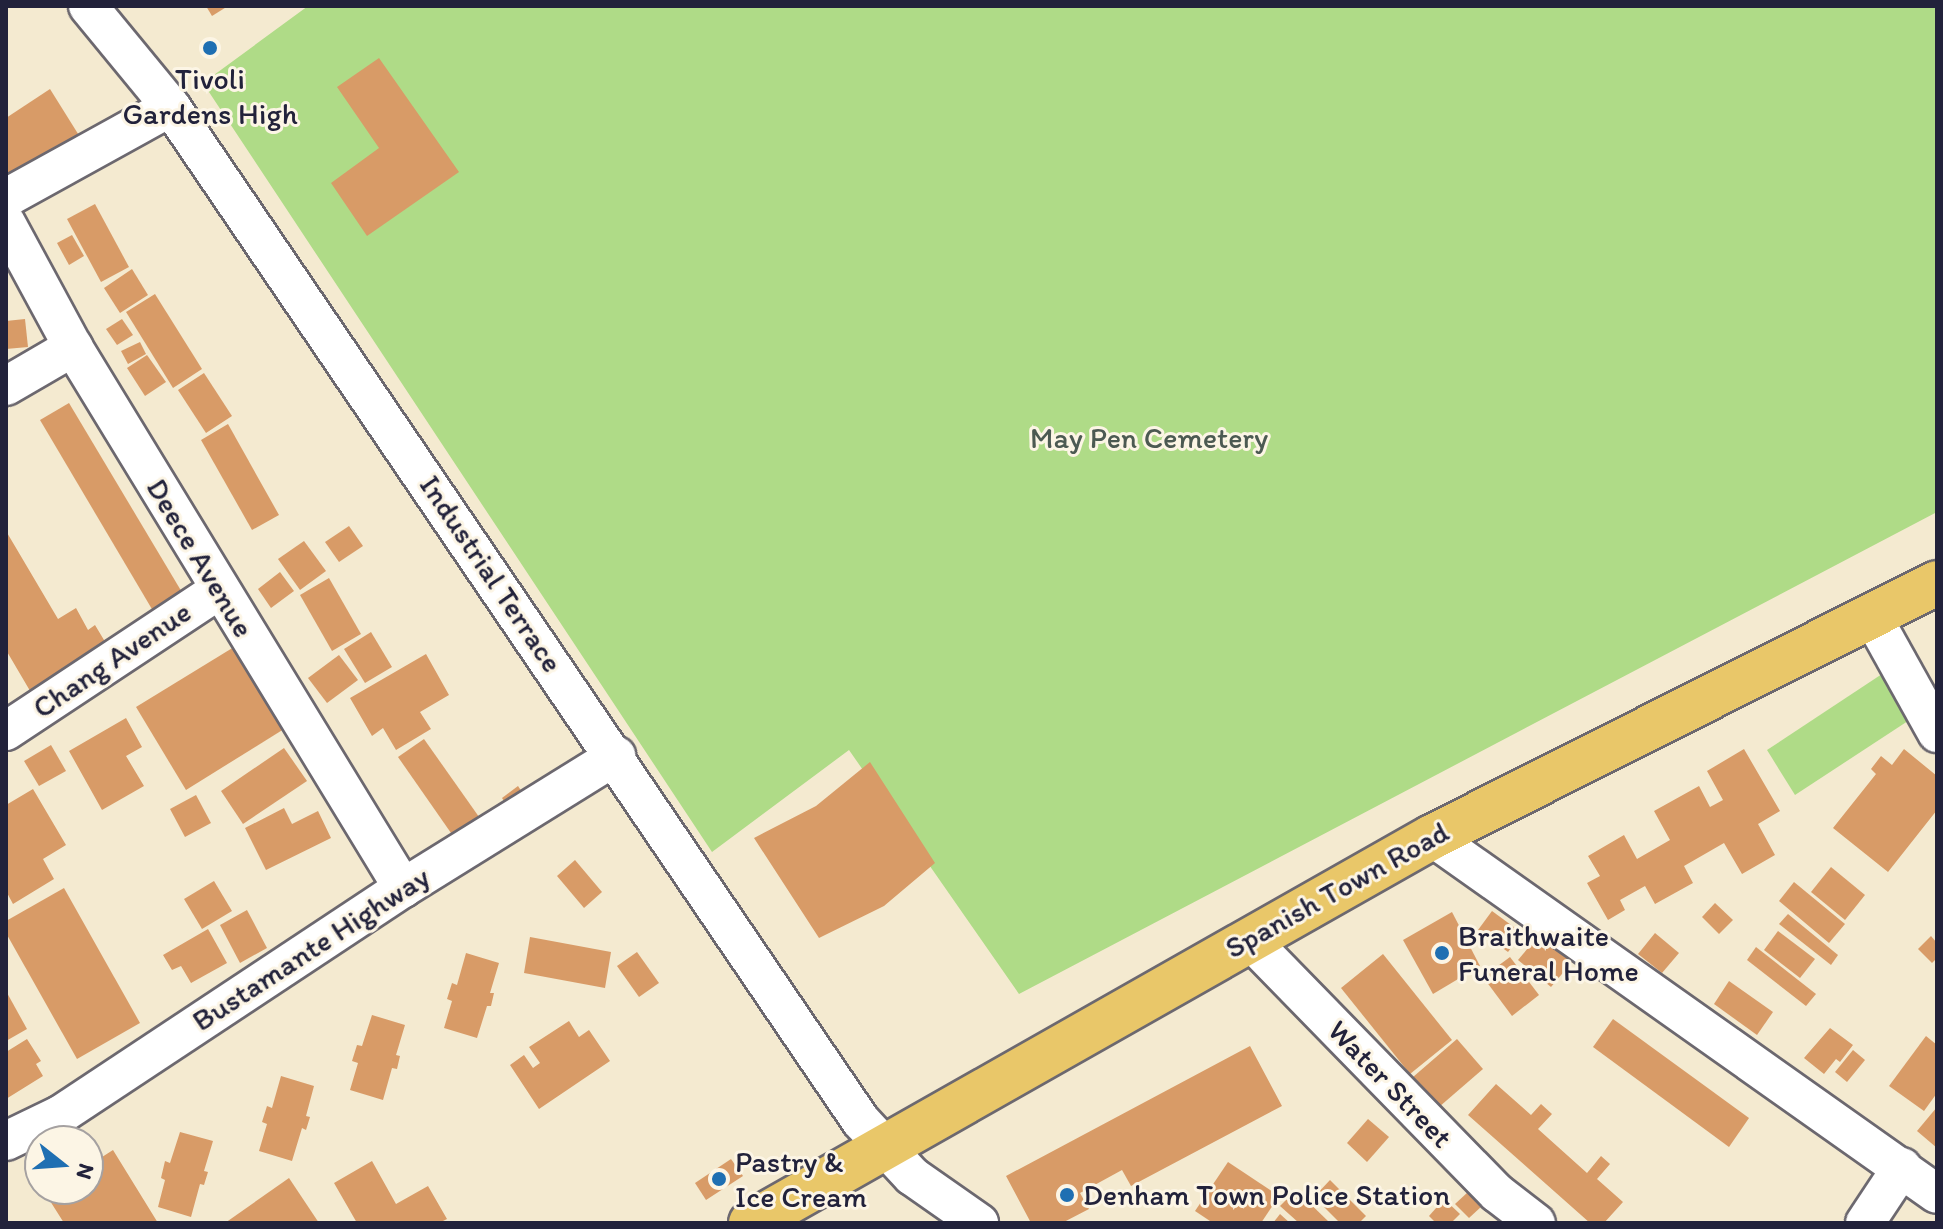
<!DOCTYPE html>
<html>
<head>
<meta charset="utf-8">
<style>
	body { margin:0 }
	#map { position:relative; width:1943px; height:1229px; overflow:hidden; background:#f4ead0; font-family:Itim,sans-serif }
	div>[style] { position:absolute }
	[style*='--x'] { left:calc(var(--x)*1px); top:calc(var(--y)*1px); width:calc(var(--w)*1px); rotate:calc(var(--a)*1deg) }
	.green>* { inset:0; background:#afdb87 }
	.building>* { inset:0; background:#d89b67 }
	.roads { filter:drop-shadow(2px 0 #6c686f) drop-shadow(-2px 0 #6c686f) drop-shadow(0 2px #6c686f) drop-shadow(0 -2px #6c686f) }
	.minor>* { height:38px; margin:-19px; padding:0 19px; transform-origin:19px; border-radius:19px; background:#fff }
	.major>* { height:44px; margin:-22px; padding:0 22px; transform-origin:22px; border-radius:22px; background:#e9c769 }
	.dots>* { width:22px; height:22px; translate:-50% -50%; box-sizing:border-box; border:4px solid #fcf5e5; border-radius:50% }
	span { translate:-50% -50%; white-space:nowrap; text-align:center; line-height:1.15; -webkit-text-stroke:6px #fcf5e5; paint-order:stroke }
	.poi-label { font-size:30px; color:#22223b }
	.left { translate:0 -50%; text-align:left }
	.park-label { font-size:30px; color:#4c5a52 }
	.street-label { font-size:30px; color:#22223b }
	.frame { position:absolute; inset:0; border:8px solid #22223b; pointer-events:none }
	.north { position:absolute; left:24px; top:1125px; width:80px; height:80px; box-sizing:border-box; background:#fcf5e5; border:2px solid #a5a1a1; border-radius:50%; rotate:107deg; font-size:22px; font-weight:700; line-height:32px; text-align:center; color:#22223b }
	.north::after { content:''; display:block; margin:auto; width:28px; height:36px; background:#1f6fb2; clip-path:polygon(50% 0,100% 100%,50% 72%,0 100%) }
</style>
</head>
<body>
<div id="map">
	<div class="green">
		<div style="clip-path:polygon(308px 6px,1937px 6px,1937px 512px,1019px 994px,849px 750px,712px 852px,203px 83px)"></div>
		<div style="clip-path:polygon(1882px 674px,1911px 719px,1795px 795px,1767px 750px)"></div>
	</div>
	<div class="building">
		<div style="clip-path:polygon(206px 6px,228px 6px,212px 16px)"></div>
		<div style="clip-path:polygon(379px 58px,459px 172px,367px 236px,331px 183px,379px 148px,337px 87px)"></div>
		<div style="clip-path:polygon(50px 89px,80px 137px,6px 185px,6px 118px)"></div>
		<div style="clip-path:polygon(95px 204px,129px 267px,101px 282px,67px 219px)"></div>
		<div style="clip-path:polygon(72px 235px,84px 256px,69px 265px,57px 243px)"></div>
		<div style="clip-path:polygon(132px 269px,148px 295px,120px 313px,104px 288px)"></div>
		<div style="clip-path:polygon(155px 294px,202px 369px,173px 388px,126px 312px)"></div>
		<div style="clip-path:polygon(25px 319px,28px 347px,6px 349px,6px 321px)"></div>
		<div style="clip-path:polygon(122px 319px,133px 335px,117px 345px,106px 329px)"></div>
		<div style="clip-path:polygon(140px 342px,146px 354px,128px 364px,121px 351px)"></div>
		<div style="clip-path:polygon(147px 355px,166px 382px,145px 396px,127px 368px)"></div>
		<div style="clip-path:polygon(204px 373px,232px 416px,206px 433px,178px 390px)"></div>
		<div style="clip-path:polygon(69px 403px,189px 604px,159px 621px,40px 420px)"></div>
		<div style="clip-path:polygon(228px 424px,279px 515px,252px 530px,201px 440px)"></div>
		<div style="clip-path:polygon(349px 526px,363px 546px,339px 562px,325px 542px)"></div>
		<div style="clip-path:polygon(6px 531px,58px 619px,76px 608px,88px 630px,95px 625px,113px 655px,36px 701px,6px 650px)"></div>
		<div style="clip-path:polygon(304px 541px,326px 571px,300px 590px,278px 559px)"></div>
		<div style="clip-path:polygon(280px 572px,294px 591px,271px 608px,258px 589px)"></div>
		<div style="clip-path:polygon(329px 578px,361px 634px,332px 651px,300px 595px)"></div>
		<div style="clip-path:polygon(371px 632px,392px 667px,365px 683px,344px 649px)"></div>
		<div style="clip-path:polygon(234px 647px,284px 729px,186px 790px,136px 707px)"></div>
		<div style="clip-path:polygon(426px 654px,449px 695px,420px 712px,431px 729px,396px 750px,383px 728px,372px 736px,350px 698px)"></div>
		<div style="clip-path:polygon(339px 655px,358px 680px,327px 703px,308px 678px)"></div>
		<div style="clip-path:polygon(126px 718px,142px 747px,126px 756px,144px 786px,102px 810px,69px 751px)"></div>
		<div style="clip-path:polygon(424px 739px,484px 824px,458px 843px,398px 757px)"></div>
		<div style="clip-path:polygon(51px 745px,66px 771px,39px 786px,24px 761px)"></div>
		<div style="clip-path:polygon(284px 748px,307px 781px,243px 824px,221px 791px)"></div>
		<div style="clip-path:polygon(1744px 749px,1780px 811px,1758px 824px,1775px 855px,1742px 874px,1724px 843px,1684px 866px,1693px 883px,1655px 904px,1645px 886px,1620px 900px,1625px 910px,1608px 920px,1587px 883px,1600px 876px,1588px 856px,1624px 835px,1637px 859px,1670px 840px,1654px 811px,1699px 786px,1710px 807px,1723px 800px,1707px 771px)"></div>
		<div style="clip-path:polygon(1904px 749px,1937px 776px,1937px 810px,1888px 872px,1833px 828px,1876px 774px,1871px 769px,1881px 756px,1892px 765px)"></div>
		<div style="clip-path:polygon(870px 762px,935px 863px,884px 906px,819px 938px,754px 838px,816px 806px)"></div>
		<div style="clip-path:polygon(518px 786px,526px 798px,510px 810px,502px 798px)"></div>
		<div style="clip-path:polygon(33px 789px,66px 845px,43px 859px,54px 879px,13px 904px,6px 891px,6px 805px)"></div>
		<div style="clip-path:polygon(196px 795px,211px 823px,185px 837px,170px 809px)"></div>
		<div style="clip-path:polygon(284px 808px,292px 824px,318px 811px,331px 838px,266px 870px,245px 828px)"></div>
		<div style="clip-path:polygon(575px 860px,602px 892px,584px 908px,557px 876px)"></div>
		<div style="clip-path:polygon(1831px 867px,1865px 895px,1845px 920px,1811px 892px)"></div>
		<div style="clip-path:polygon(214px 881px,232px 911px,202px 929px,184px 899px)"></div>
		<div style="clip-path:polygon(1794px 882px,1845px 924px,1829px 943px,1779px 901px)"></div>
		<div style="clip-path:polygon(64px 888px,140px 1023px,77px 1059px,6px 933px,6px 921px)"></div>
		<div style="clip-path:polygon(1715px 903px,1733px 920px,1719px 934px,1702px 917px)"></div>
		<div style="clip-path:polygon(247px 910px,267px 948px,240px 963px,220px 925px)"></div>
		<div style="clip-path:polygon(1492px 911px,1522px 933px,1508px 952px,1478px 930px)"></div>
		<div style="clip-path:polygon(1452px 912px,1480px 966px,1433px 994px,1403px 940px)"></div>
		<div style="clip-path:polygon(1788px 914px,1838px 955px,1831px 965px,1779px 924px)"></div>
		<div style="clip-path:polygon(208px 929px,227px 963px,191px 983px,181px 966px,172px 970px,163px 955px)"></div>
		<div style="clip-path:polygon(1778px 931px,1815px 959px,1800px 978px,1764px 950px)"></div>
		<div style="clip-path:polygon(1655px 933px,1679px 953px,1662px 973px,1638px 954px)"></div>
		<div style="clip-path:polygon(1539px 935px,1572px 962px,1551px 987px,1518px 960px)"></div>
		<div style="clip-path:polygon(1931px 936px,1937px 943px,1937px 958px,1932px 963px,1918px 949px)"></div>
		<div style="clip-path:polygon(530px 937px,611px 952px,605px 988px,524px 973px)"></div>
		<div style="clip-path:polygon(1756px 947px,1816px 994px,1806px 1006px,1747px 960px)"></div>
		<div style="clip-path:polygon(637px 952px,659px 983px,639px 997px,617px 966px)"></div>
		<div style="clip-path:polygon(466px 953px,499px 963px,490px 993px,494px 993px,491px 1006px,487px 1006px,477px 1038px,444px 1028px,452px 1001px,447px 999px,452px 983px,457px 985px)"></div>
		<div style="clip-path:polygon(1383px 954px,1452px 1040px,1410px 1074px,1341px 988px)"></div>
		<div style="clip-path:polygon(1510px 957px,1539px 995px,1512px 1016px,1483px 977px)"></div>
		<div style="clip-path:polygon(1729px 981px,1773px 1012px,1757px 1035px,1714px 1004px)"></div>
		<div style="clip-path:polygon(6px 991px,27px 1029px,6px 1041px)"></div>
		<div style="clip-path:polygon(372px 1015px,405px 1025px,396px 1055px,400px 1056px,397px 1069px,392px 1068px,383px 1100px,350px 1090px,358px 1063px,352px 1061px,357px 1045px,362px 1046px)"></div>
		<div style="clip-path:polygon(1613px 1019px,1749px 1118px,1729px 1147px,1593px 1047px)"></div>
		<div style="clip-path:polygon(569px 1021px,579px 1037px,589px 1030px,610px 1061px,539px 1109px,510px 1065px,524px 1055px,533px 1068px,540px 1063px,529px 1047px)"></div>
		<div style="clip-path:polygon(1830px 1028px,1853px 1045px,1840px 1062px,1836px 1059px,1824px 1074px,1804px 1058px)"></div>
		<div style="clip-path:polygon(1926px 1036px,1937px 1045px,1937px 1093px,1924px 1111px,1889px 1086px)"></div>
		<div style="clip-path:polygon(27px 1039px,41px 1061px,36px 1064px,43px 1076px,6px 1099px,6px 1052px)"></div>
		<div style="clip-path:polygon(1457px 1039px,1483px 1069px,1439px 1107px,1413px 1077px)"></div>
		<div style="clip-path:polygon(1250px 1046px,1282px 1106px,1131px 1186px,1122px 1170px,1080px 1193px,1089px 1209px,1062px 1223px,1031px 1223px,1006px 1176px)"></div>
		<div style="clip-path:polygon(1853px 1050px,1865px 1060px,1847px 1082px,1835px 1072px)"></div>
		<div style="clip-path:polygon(281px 1076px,314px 1086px,306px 1116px,310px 1117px,306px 1130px,302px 1128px,292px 1161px,259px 1151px,267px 1124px,262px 1122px,267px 1106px,272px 1108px)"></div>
		<div style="clip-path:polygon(1496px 1084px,1531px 1115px,1541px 1104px,1552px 1114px,1538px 1129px,1587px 1173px,1601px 1156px,1610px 1164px,1597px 1179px,1623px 1202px,1604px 1223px,1590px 1223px,1468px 1115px)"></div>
		<div style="clip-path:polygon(1937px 1107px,1937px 1148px,1917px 1131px)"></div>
		<div style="clip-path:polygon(1368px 1119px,1389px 1137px,1367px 1162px,1347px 1143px)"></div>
		<div style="clip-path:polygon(180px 1132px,213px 1141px,204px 1171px,208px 1172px,204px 1185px,200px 1184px,191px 1217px,158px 1207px,165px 1180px,161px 1178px,165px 1161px,170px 1163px)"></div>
		<div style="clip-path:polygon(113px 1150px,158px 1223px,64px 1223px,45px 1193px,51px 1189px,88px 1189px,88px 1166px)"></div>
		<div style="clip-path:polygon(731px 1159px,743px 1176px,706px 1200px,695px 1183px)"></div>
		<div style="clip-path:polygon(372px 1161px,396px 1204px,428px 1186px,447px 1219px,439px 1223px,357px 1223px,334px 1183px)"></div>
		<div style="clip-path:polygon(1228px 1162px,1279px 1196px,1261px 1223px,1213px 1223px,1195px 1211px)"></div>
		<div style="clip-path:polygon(289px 1178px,319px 1223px,225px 1223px)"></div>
		<div style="clip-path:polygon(1330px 1180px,1366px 1216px,1359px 1223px,1340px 1223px,1314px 1197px)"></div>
		<div style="clip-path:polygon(1296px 1190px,1330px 1223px,1299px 1223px,1280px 1206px)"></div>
		<div style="clip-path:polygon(1468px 1192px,1482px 1206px,1469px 1218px,1455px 1204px)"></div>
		<div style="clip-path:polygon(1444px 1199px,1460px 1214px,1451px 1223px,1436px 1223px,1429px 1216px)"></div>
		<div style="clip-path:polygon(1280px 1214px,1290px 1223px,1273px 1223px)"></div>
	</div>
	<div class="roads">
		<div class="minor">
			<div style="--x:88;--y:6;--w:131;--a:50.6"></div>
			<div style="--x:171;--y:107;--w:1226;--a:55.77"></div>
			<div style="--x:861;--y:1121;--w:75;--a:47.2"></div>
			<div style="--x:912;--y:1176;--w:82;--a:35"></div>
			<div style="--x:6;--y:198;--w:188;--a:-28.9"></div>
			<div style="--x:6;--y:223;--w:141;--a:61.6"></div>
			<div style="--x:73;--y:347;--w:634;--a:58.62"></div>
			<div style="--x:6;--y:386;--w:78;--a:-30.2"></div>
			<div style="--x:1872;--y:616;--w:134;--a:60.9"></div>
			<div style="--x:6;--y:731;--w:255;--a:-33.5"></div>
			<div style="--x:1432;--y:837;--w:618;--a:35.26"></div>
			<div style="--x:1249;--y:939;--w:355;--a:45.7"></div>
			<div style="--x:1497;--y:1193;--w:49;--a:37.6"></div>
			<div style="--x:6;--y:1141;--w:60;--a:-25.7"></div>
			<div style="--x:60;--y:1115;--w:411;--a:-33.5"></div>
			<div style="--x:403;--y:888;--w:251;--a:-31.8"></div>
			<div style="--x:1865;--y:1223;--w:67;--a:-56.5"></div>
		</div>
		<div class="major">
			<div style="--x:751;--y:1223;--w:783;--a:-29.55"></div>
			<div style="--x:1432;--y:837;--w:565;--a:-26.7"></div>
		</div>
	</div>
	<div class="dots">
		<div style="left:210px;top:48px;background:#1f6fb2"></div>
		<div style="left:1442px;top:953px;background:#1f6fb2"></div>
		<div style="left:719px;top:1179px;background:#1f6fb2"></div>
		<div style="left:1067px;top:1195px;background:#1f6fb2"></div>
	</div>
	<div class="poi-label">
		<span style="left:210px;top:96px">Tivoli<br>Gardens High</span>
		<span class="left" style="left:1458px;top:953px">Braithwaite<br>Funeral Home</span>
		<span class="left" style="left:735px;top:1179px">Pastry &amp;<br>Ice Cream</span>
		<span class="left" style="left:1083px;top:1195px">Denham Town Police Station</span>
	</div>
	<div class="park-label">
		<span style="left:1149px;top:438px">May Pen Cemetery</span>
	</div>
	<div class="street-label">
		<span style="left:200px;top:558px;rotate:59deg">Deece Avenue</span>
		<span style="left:491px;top:574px;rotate:56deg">Industrial Terrace</span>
		<span style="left:112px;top:660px;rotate:-34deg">Chang Avenue</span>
		<span style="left:1337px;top:890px;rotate:-29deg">Spanish Town Road</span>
		<span style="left:311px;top:949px;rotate:-33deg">Bustamante Highway</span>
		<span style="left:1390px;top:1084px;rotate:46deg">Water Street</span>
	</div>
	<div class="frame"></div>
	<div class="north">N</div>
</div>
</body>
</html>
